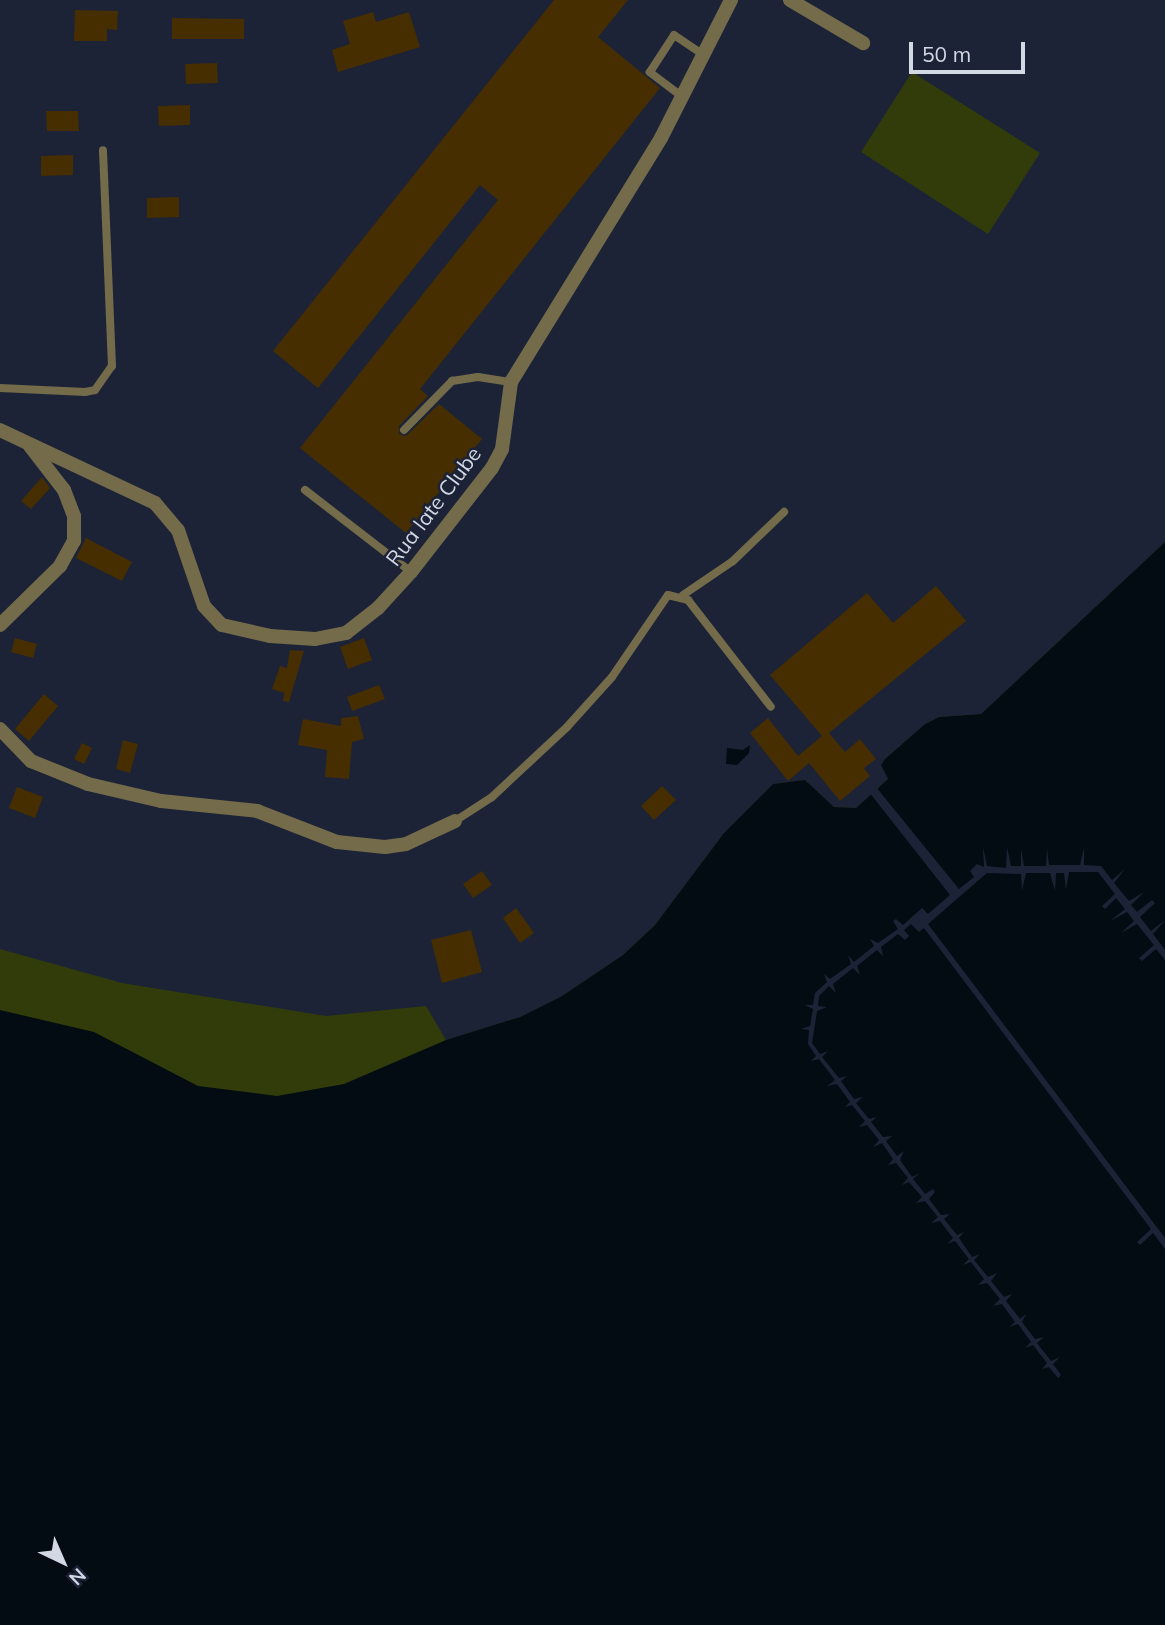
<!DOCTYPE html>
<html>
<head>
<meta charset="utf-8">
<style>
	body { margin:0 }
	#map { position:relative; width:1165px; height:1625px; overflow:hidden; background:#1c2336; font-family:Mulish,sans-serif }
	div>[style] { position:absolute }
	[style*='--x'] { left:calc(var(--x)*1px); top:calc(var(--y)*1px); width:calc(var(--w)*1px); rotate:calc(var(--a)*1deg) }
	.green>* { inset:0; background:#323c0b }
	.water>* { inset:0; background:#020c12 }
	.pier>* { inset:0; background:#1c2336 }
	.building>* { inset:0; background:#462e01 }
	.service>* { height:8px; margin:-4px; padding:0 4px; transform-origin:4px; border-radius:4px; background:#746b4a }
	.minor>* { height:14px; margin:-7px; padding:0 7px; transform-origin:7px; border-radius:7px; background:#746b4a }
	span { translate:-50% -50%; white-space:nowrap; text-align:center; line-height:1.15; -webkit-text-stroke:5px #1c2336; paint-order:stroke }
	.street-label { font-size:21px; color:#d3d8e5 }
	.north { position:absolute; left:28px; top:1527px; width:70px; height:70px; -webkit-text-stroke:5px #1c2336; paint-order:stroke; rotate:136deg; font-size:19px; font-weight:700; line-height:28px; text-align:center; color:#d3d8e5 }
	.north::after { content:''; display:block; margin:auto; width:24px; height:32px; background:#d3d8e5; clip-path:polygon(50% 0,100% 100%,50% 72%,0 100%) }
	.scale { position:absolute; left:909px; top:42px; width:116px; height:32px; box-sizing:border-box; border:4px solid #d3d8e5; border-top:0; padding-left:9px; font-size:21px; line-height:24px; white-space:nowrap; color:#d3d8e5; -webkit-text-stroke:5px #1c2336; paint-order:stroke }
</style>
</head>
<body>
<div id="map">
	<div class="green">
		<div style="clip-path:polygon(912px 72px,1040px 153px,988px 234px,861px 152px)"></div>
		<div style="clip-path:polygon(1165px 542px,1165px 614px,700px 928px,286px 1139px,0 1078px,0 949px,122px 983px,326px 1016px,426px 1006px,446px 1040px,520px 1017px,562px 996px,623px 955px,655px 925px,724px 833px,773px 784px,805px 780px,834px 807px,856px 808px,888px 779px,881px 765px,885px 759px,925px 724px,939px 717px,981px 714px)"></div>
	</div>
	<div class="water">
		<div style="clip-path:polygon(1165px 542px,1165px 1625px,0 1625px,0 1010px,94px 1032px,198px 1086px,277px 1096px,344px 1084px,446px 1040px,520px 1017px,562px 996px,623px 955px,655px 925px,724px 833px,773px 784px,805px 780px,834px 807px,856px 808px,888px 779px,881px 765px,885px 759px,925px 724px,939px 717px,981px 714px)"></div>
		<div style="clip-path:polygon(750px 745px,749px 753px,737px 765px,726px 764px,727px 748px,743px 750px)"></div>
	</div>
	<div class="pier">
		<div style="clip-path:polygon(876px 787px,959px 889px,974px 877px,970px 871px,977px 864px,984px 867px,983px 847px,987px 866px,1006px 868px,1007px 847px,1011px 866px,1021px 866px,1021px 849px,1024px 866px,1046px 866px,1047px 848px,1049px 865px,1080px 865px,1084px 848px,1084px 865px,1101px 866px,1112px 880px,1125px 869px,1114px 883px,1129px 901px,1144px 892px,1131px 905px,1137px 912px,1152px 900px,1155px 903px,1140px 917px,1151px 931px,1165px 920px,1153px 934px,1165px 950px,1165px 960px,1156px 949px,1142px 961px,1139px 958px,1154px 945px,1137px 924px,1121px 933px,1134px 921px,1127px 912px,1110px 921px,1125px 909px,1116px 898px,1105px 909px,1102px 906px,1115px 894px,1098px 872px,1069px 872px,1066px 890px,1064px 873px,1056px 873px,1055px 891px,1050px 873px,1026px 873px,1022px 891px,1021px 874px,987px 873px,928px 924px,1165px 1238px,1165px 1249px,1153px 1233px,1140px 1245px,1137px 1242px,1151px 1229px,924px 928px,919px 932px,911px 924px,904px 930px,909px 936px,905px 940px,898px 934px,881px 947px,883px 956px,877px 950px,857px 966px,860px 975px,853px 968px,833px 984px,836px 993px,829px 986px,819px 996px,818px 1006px,827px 1007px,817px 1011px,812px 1043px,820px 1054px,828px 1051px,822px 1057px,839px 1078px,847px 1076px,841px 1081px,854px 1099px,863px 1097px,856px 1103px,869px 1119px,877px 1117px,871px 1122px,883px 1137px,892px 1136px,886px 1141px,897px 1156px,904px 1151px,900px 1160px,912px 1177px,920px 1173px,913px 1179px,925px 1194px,933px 1189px,935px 1192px,929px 1199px,941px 1215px,950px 1214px,944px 1219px,957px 1235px,964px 1232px,959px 1238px,972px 1257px,980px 1254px,974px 1260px,988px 1277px,997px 1273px,991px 1281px,1004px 1297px,1012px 1294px,1006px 1301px,1020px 1319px,1026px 1314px,1022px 1322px,1035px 1339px,1044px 1337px,1037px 1343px,1051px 1361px,1060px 1357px,1053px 1364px,1061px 1375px,1058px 1378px,1049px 1367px,1042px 1369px,1047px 1363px,1033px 1345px,1025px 1348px,1031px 1342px,1018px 1324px,1009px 1327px,1015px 1322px,1002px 1304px,993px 1306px,1000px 1299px,987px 1283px,978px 1285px,984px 1279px,971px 1262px,963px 1265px,969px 1259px,955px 1241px,947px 1244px,953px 1238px,940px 1221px,931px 1223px,938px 1217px,925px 1201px,916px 1203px,922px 1197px,909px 1182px,902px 1185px,908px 1178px,896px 1163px,888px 1165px,893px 1159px,882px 1143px,873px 1147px,879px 1140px,867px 1125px,859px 1127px,865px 1121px,852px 1105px,845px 1107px,850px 1102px,837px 1084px,827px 1086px,835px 1080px,819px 1059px,811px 1061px,816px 1056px,808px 1044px,809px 1030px,801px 1029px,810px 1026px,813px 1009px,805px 1005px,813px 1005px,815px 993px,827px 982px,824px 974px,830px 979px,851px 964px,848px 955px,854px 962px,874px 946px,870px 939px,878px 943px,898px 929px,893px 921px,896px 919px,903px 925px,922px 908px,928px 914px,950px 895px,869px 792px)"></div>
	</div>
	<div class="building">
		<div style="clip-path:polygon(554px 0,628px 0,598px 37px,660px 88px,420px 389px,428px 396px,399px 426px,399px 434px,406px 436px,439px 404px,482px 439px,406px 533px,300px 448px,498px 200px,480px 185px,318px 388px,273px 351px)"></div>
		<div style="clip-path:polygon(75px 10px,118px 11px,117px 30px,107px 29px,107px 41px,74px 41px)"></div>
		<div style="clip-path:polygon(373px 12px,376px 22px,409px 12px,420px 47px,338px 72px,332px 50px,350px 44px,343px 21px)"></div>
		<div style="clip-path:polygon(172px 18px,244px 19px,244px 39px,172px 39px)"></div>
		<div style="clip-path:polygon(217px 63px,218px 83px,186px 84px,185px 64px)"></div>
		<div style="clip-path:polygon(190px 105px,190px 125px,159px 126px,158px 106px)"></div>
		<div style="clip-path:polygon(46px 111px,78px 111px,79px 131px,47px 131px)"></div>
		<div style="clip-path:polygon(73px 155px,73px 175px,41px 176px,41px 156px)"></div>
		<div style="clip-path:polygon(179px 197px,179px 217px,147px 218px,147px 198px)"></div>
		<div style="clip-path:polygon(42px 477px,50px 488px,31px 509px,21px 501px)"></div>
		<div style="clip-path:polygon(86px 538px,132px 562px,122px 581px,76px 558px)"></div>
		<div style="clip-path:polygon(936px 586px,966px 621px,829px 733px,845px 752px,860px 739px,876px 759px,864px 768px,870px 776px,840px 801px,809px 763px,788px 781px,750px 733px,768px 718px,798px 756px,822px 736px,770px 675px,867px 593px,893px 623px)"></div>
		<div style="clip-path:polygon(15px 638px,37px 644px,33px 658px,11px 652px)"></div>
		<div style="clip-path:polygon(364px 638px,372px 660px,348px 669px,340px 647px)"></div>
		<div style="clip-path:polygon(290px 650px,304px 651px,289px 702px,283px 701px,284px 693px,272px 689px,280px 666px,287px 668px)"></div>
		<div style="clip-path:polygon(379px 685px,385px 699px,352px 711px,347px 697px)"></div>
		<div style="clip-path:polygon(44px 694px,58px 706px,29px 741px,15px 729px)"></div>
		<div style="clip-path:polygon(358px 716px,364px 739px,352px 742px,349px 779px,325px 777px,327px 750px,298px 745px,303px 719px,341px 726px,341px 718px)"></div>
		<div style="clip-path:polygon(123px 740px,138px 744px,130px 773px,116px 769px)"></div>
		<div style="clip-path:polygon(82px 743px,92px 748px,84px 764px,74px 759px)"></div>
		<div style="clip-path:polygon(662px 786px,676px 800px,654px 820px,641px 806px)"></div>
		<div style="clip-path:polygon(17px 787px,43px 797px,35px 818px,9px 808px)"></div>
		<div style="clip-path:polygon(482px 871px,492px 885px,473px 898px,463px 884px)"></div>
		<div style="clip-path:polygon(516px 908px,534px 933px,520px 943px,503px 918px)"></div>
		<div style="clip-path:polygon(471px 930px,482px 972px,442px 983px,431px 940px)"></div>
	</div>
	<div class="service">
		<div style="--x:680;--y:95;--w:38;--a:-143"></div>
		<div style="--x:650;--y:72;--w:44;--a:-57"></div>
		<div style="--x:674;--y:35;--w:34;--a:34"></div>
		<div style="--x:0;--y:388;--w:85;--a:2.7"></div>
		<div style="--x:85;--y:392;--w:10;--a:-11"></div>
		<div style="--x:95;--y:390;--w:29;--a:-55"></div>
		<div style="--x:112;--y:366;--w:216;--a:-92.4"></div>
		<div style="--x:404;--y:430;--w:69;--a:-45.6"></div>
		<div style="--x:452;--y:381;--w:26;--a:-9"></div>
		<div style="--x:478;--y:377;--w:33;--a:9"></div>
		<div style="--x:305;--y:490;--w:134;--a:37.7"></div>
		<div style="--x:683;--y:595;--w:60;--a:-34.2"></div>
		<div style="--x:733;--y:561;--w:71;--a:-43.9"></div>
		<div style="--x:455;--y:821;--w:44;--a:-33"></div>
		<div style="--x:492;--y:797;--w:103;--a:-43"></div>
		<div style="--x:567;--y:727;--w:67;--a:-48"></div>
		<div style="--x:612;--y:677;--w:99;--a:-55.7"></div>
		<div style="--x:668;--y:595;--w:21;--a:14"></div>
		<div style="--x:688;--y:600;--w:135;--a:52.2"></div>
	</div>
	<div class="minor">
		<div style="--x:790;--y:0;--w:85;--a:30.5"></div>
		<div style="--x:0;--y:430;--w:171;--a:25.2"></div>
		<div style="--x:155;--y:503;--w:35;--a:50"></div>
		<div style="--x:178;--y:530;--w:80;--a:71.1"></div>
		<div style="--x:204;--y:606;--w:26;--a:47"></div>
		<div style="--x:222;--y:625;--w:49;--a:12.9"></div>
		<div style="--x:270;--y:636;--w:45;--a:3.8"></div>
		<div style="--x:315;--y:639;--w:32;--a:-11"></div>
		<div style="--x:346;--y:633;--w:41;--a:-38"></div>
		<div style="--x:378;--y:608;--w:49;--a:-47.5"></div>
		<div style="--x:411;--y:572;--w:132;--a:-52.1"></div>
		<div style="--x:492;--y:468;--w:21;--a:-62"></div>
		<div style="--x:502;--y:449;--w:68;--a:-82.3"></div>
		<div style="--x:511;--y:382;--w:286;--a:-58.4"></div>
		<div style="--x:661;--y:138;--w:155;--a:-63.1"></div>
		<div style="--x:0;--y:625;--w:84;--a:-44.5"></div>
		<div style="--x:60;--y:566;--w:29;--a:-61"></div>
		<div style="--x:74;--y:541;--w:25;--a:-90"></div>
		<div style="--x:74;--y:516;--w:28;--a:-111"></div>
		<div style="--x:64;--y:490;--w:56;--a:-127.7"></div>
		<div style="--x:0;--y:729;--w:45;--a:45.9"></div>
		<div style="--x:31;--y:761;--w:61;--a:22"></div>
		<div style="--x:88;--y:784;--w:75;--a:13.1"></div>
		<div style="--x:161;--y:801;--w:97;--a:5.9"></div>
		<div style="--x:257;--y:811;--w:86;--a:21.2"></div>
		<div style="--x:337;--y:842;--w:48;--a:5.9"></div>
		<div style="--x:385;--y:847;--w:21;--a:-8"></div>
		<div style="--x:406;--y:844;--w:54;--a:-25.1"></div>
	</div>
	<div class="street-label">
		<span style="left:433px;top:506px;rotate:-53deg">Rua Iate Clube</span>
	</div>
	<div class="north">N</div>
	<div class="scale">50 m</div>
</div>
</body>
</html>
